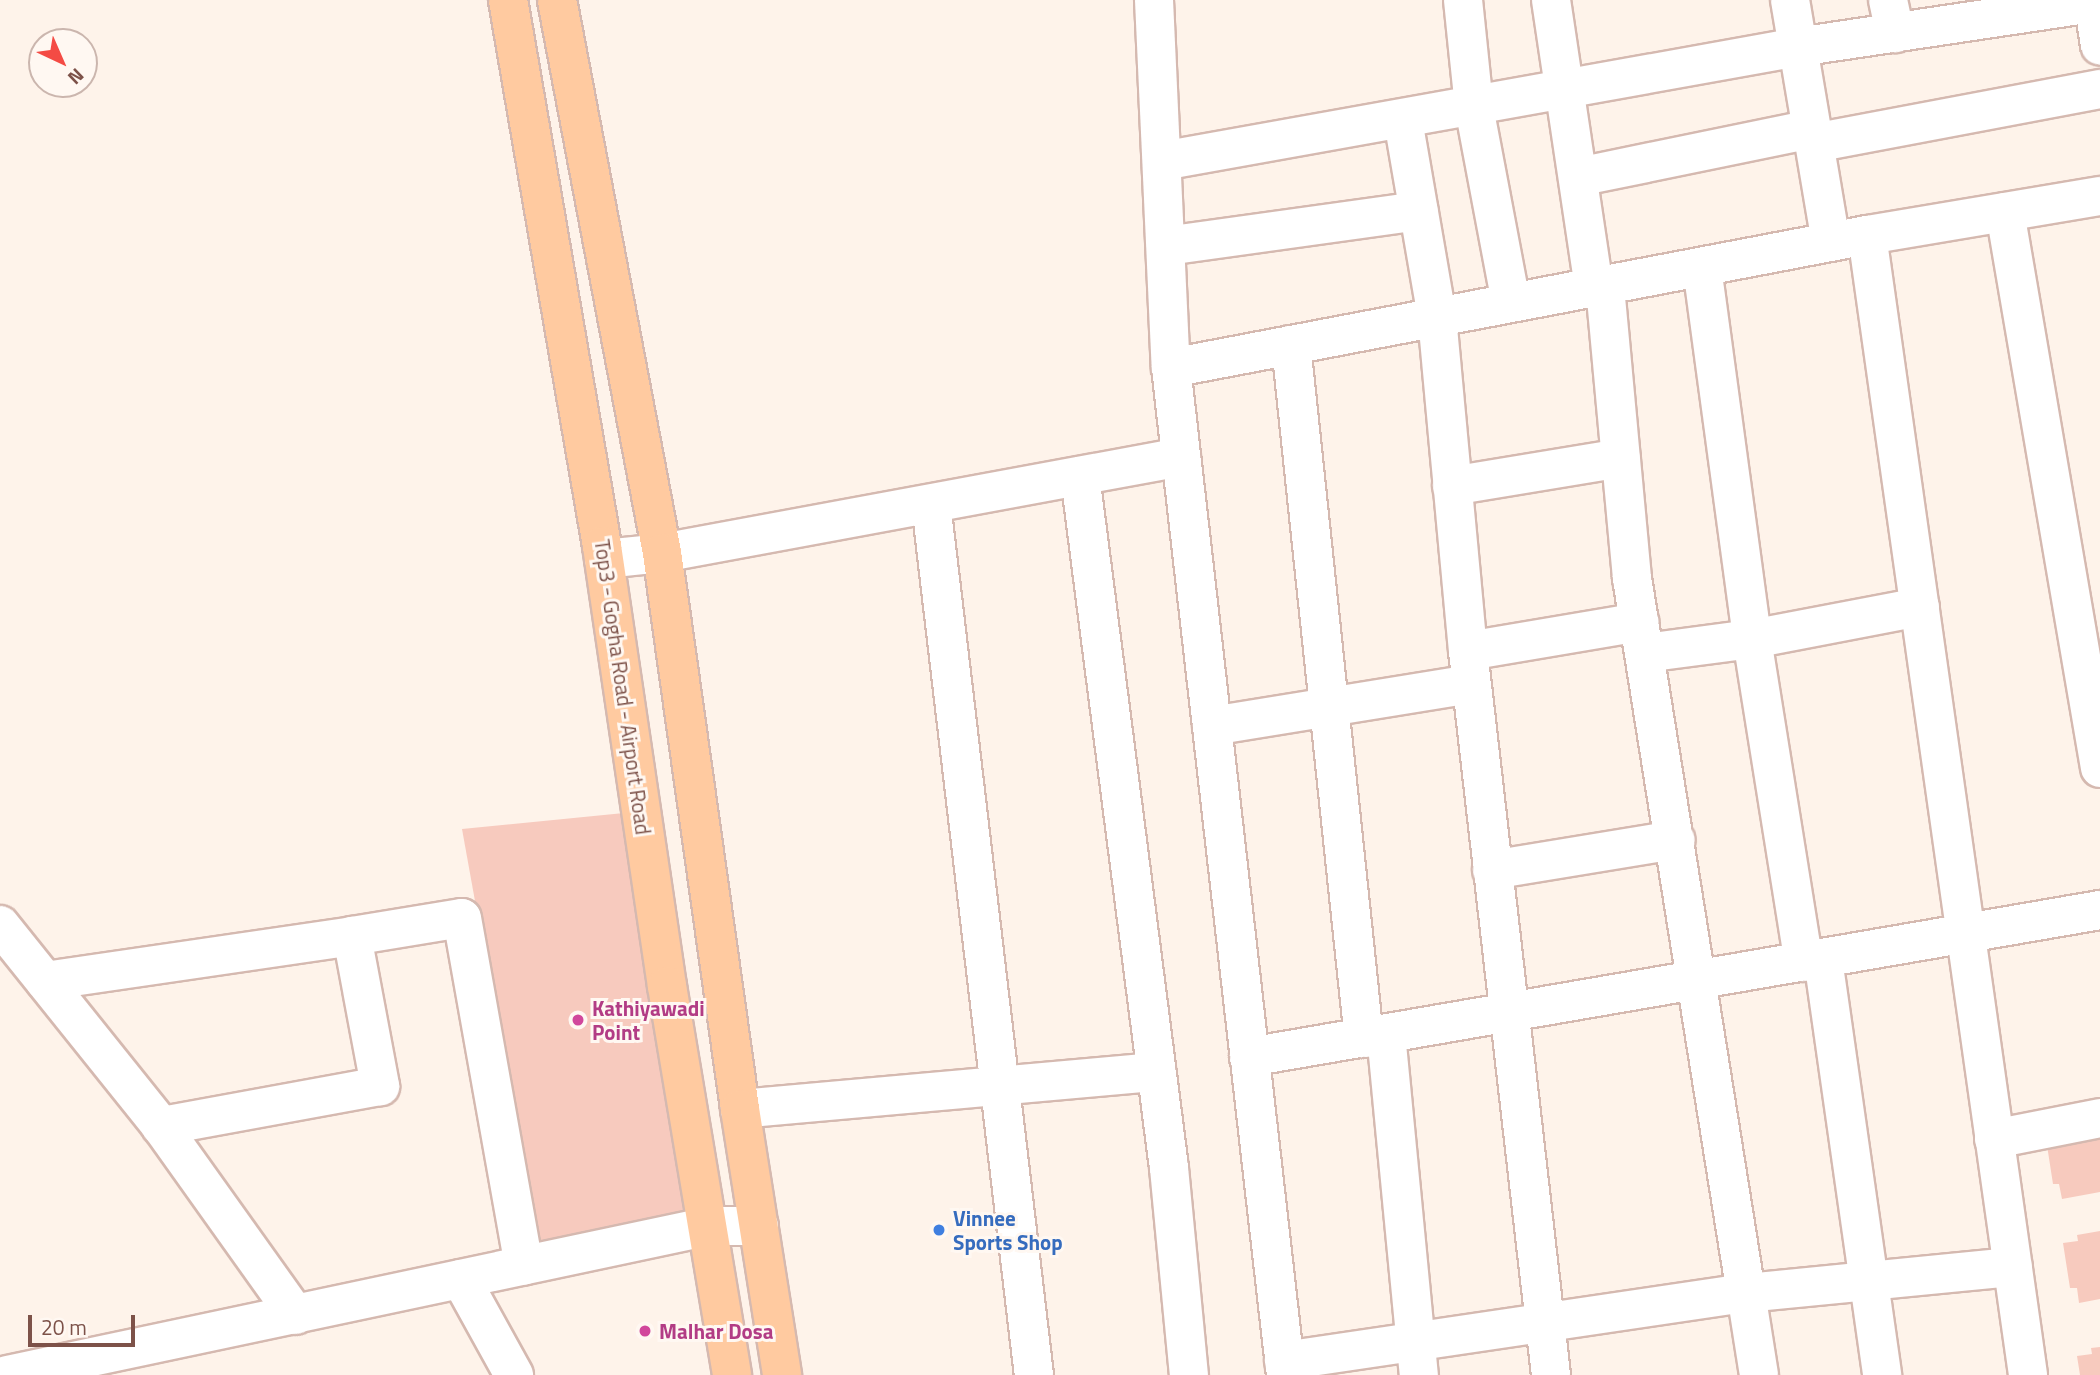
<!DOCTYPE html>
<html>
<head>
<meta charset="utf-8">
<style>
	body { margin:0 }
	#map { position:relative; width:2100px; height:1375px; overflow:hidden; background:#fef3ea; font-family:"Titillium Web",sans-serif }
	div>[style] { position:absolute }
	[style*='--x'] { left:calc(var(--x)*1px); top:calc(var(--y)*1px); width:calc(var(--w)*1px); rotate:calc(var(--a)*1deg) }
	.building>* { inset:0; background:#f7cabe }
	.roads { filter:drop-shadow(2px 0 #d5b9b0) drop-shadow(-2px 0 #d5b9b0) drop-shadow(0 2px #d5b9b0) drop-shadow(0 -2px #d5b9b0) }
	.minor>* { height:38px; margin:-19px; padding:0 19px; transform-origin:19px; border-radius:19px; background:#fff }
	.major>* { height:38px; margin:-19px; padding:0 19px; transform-origin:19px; border-radius:19px; background:#ffcaa0 }
	.dots>* { width:19px; height:19px; translate:-50% -50%; box-sizing:border-box; border:4px solid #fff8f2; border-radius:50% }
	span { translate:-50% -50%; white-space:nowrap; text-align:center; line-height:1.15; -webkit-text-stroke:6px #fff8f2; paint-order:stroke }
	.street-label { font-size:21px; color:#7d5249 }
	.hotel-label { font-size:21px; color:#b23c85; font-weight:700 }
	.left { translate:0 -50%; text-align:left }
	.shop-label { font-size:21px; color:#366cbe; font-weight:700 }
	.north { position:absolute; left:28px; top:28px; width:70px; height:70px; box-sizing:border-box; background:#fff8f2; border:2px solid #cbb6ae; border-radius:50%; rotate:136deg; font-size:19px; font-weight:700; line-height:28px; text-align:center; color:#7d5249 }
	.north::after { content:''; display:block; margin:auto; width:24px; height:32px; background:#f44b44; clip-path:polygon(50% 0,100% 100%,50% 72%,0 100%) }
	.scale { position:absolute; left:28px; top:1315px; width:107px; height:32px; box-sizing:border-box; border:4px solid #7d5249; border-top:0; padding-left:9px; font-size:21px; line-height:24px; white-space:nowrap; color:#7d5249; -webkit-text-stroke:5px #fff8f2; paint-order:stroke }
</style>
</head>
<body>
<div id="map">
	<div class="building">
		<div style="clip-path:polygon(624px 813px,691px 1210px,538px 1250px,462px 829px)"></div>
		<div style="clip-path:polygon(2100px 1125px,2100px 1192px,2062px 1199px,2059px 1184px,2053px 1184px,2046px 1139px)"></div>
		<div style="clip-path:polygon(2100px 1231px,2100px 1299px,2079px 1303px,2077px 1288px,2070px 1288px,2063px 1243px,2078px 1241px,2077px 1235px)"></div>
		<div style="clip-path:polygon(2100px 1347px,2100px 1375px,2080px 1375px,2077px 1356px,2092px 1354px,2091px 1348px)"></div>
	</div>
	<div class="roads">
		<div class="minor">
			<div style="--x:1154;--y:0;--w:368;--a:87.4"></div>
			<div style="--x:1463;--y:0;--w:108;--a:84.1"></div>
			<div style="--x:1474;--y:107;--w:199;--a:79.3"></div>
			<div style="--x:1551;--y:0;--w:290;--a:81.5"></div>
			<div style="--x:1790;--y:0;--w:245;--a:80.4"></div>
			<div style="--x:1888;--y:0;--w:34;--a:78"></div>
			<div style="--x:2093;--y:0;--w:46;--a:81.2"></div>
			<div style="--x:1403;--y:120;--w:200;--a:80.2"></div>
			<div style="--x:1437;--y:317;--w:335;--a:84.7"></div>
			<div style="--x:1468;--y:651;--w:729;--a:83.46"></div>
			<div style="--x:1814;--y:143;--w:291;--a:-10.7"></div>
			<div style="--x:1162;--y:161;--w:646;--a:-10.16"></div>
			<div style="--x:1798;--y:47;--w:305;--a:-8.5"></div>
			<div style="--x:1578;--y:177;--w:239;--a:-11.6"></div>
			<div style="--x:2005;--y:212;--w:564;--a:80.3"></div>
			<div style="--x:1867;--y:235;--w:1151;--a:81.96"></div>
			<div style="--x:1166;--y:246;--w:255;--a:-7.9"></div>
			<div style="--x:1702;--y:267;--w:375;--a:82.3"></div>
			<div style="--x:1752;--y:639;--w:327;--a:80.9"></div>
			<div style="--x:1291;--y:345;--w:697;--a:83.99"></div>
			<div style="--x:1080;--y:476;--w:698;--a:82.67"></div>
			<div style="--x:1169;--y:1168;--w:208;--a:84.5"></div>
			<div style="--x:1452;--y:486;--w:171;--a:-9.4"></div>
			<div style="--x:931;--y:504;--w:877;--a:83.26"></div>
			<div style="--x:604;--y:559;--w:58;--a:-5.9"></div>
			<div style="--x:662;--y:553;--w:528;--a:-10.48"></div>
			<div style="--x:1468;--y:651;--w:174;--a:-9.6"></div>
			<div style="--x:1645;--y:653;--w:108;--a:-7.5"></div>
			<div style="--x:1752;--y:639;--w:171;--a:-10.8"></div>
			<div style="--x:1212;--y:726;--w:262;--a:-9.2"></div>
			<div style="--x:1492;--y:870;--w:186;--a:-9.3"></div>
			<div style="--x:0;--y:925;--w:258;--a:51.3"></div>
			<div style="--x:161;--y:1126;--w:232;--a:54.5"></div>
			<div style="--x:352;--y:936;--w:111;--a:-9.3"></div>
			<div style="--x:462;--y:918;--w:353;--a:79.9"></div>
			<div style="--x:1823;--y:959;--w:420;--a:81.9"></div>
			<div style="--x:45;--y:981;--w:310;--a:-8.3"></div>
			<div style="--x:352;--y:936;--w:153;--a:79.4"></div>
			<div style="--x:380;--y:1086;--w:223;--a:169.6"></div>
			<div style="--x:1386;--y:1034;--w:343;--a:84.5"></div>
			<div style="--x:1249;--y:1057;--w:864;--a:-9.8"></div>
			<div style="--x:740;--y:1109;--w:418;--a:-5.1"></div>
			<div style="--x:1994;--y:1139;--w:108;--a:-11.2"></div>
			<div style="--x:461;--y:1279;--w:110;--a:61.1"></div>
			<div style="--x:1284;--y:1361;--w:467;--a:-8.4"></div>
			<div style="--x:1746;--y:1293;--w:724;--a:-99.06"></div>
			<div style="--x:1632;--y:578;--w:294;--a:-95.3"></div>
			<div style="--x:7;--y:1375;--w:719;--a:-11.97"></div>
			<div style="--x:710;--y:1226;--w:49;--a:0"></div>
			<div style="--x:1286;--y:1375;--w:1014;--a:-96.51"></div>
			<div style="--x:1171;--y:368;--w:709;--a:-10.82"></div>
			<div style="--x:1867;--y:235;--w:236;--a:-9.5"></div>
			<div style="--x:1759;--y:1375;--w:83;--a:-99"></div>
			<div style="--x:1746;--y:1293;--w:268;--a:-5.6"></div>
		</div>
		<div class="major">
			<div style="--x:508;--y:0;--w:554;--a:80.23"></div>
			<div style="--x:602;--y:546;--w:445;--a:81.6"></div>
			<div style="--x:667;--y:986;--w:394;--a:80.5"></div>
			<div style="--x:557;--y:0;--w:563;--a:79.25"></div>
			<div style="--x:662;--y:553;--w:561;--a:82.01"></div>
			<div style="--x:740;--y:1109;--w:269;--a:81"></div>
		</div>
	</div>
	<div class="dots">
		<div style="left:578px;top:1020px;background:#d1479c"></div>
		<div style="left:939px;top:1230px;background:#3f7fe0"></div>
		<div style="left:645px;top:1331px;background:#d1479c"></div>
	</div>
	<div class="street-label">
		<span style="left:623px;top:687px;rotate:82deg">Top3 - Gogha Road - Airport Road</span>
	</div>
	<div class="hotel-label">
		<span class="left" style="left:592px;top:1020px">Kathiyawadi<br>Point</span>
		<span class="left" style="left:659px;top:1331px">Malhar Dosa</span>
	</div>
	<div class="shop-label">
		<span class="left" style="left:953px;top:1230px">Vinnee<br>Sports Shop</span>
	</div>
	<div class="north">N</div>
	<div class="scale">20 m</div>
</div>
</body>
</html>
